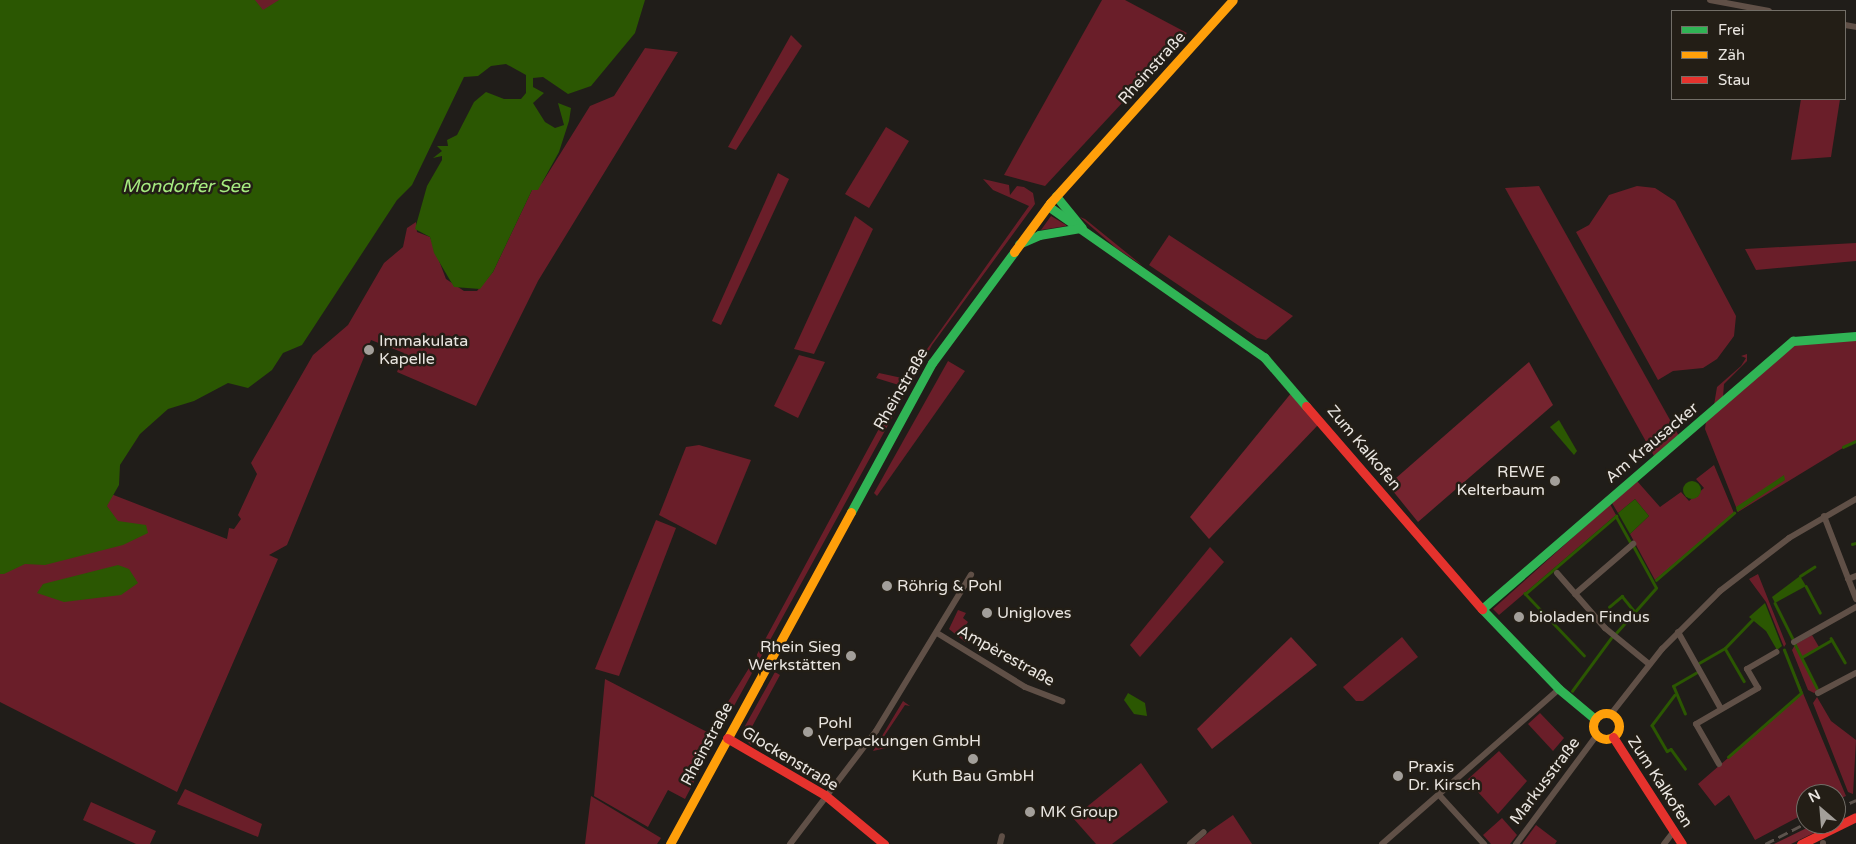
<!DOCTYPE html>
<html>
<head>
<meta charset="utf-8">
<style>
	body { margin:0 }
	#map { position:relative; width:1856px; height:844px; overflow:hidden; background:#201d19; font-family:"Varela Round",sans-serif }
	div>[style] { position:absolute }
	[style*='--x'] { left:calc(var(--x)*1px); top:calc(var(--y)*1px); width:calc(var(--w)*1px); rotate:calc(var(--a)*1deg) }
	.green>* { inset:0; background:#6a1e29 }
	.forest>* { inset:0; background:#75242f }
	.water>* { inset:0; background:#2b5702 }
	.round { border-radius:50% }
	.stream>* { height:2.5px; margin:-1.25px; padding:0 1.25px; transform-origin:1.25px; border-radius:1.25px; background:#2b5702 }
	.street>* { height:6px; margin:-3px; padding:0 3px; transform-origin:3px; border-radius:3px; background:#605047 }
	.fast>* { height:9px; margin:-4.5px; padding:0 4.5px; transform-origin:4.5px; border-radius:4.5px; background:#30b455 }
	.slow>* { height:9px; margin:-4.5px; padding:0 4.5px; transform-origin:4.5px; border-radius:4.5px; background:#ff9f0a }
	.slow>.ring { margin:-4.5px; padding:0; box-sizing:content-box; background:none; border:9px solid #ff9f0a; border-radius:50% }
	.jam>* { height:9px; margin:-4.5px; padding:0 4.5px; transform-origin:4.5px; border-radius:4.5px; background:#e5322d }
	.rail>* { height:2.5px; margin-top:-1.25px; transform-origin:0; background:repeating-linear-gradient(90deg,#5c534d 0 10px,transparent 0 15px) }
	.dots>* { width:14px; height:14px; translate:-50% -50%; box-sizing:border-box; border:2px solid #231e16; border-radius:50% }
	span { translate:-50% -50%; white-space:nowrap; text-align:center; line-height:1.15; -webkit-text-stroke:5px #231e16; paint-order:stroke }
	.street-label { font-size:16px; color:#e9e5e0 }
	.poi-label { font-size:16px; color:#e9e5e0 }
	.left { translate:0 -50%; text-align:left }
	.right { translate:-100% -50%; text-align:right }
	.water-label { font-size:18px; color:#a6eb80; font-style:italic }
	.legend { position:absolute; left:1671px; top:10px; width:175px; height:90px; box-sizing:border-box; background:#231e16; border:1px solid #726e67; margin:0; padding:6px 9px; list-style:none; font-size:15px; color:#e9e5e0 }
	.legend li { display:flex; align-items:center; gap:10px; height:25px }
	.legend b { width:25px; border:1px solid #726e67 }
	.north { position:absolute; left:1796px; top:784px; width:50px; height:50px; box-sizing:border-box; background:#231e16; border:1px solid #726e67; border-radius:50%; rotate:333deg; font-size:14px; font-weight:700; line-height:20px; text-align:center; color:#e9e5e0 }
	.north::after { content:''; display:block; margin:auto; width:18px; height:22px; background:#a39f9a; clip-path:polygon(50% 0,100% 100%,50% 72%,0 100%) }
</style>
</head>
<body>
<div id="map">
	<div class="green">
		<div style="clip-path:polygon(0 0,287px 0,44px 468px,227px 539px,229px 528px,234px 529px,241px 519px,238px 515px,257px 474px,251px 463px,313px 355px,348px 325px,384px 263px,403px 247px,407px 228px,416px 222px,417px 232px,430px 237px,446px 279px,464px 291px,477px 291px,493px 272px,532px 190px,542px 183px,590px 106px,614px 96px,645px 48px,678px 52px,538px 281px,476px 406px,397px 372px,404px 353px,371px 340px,287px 545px,269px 555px,278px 559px,177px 792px,0 702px)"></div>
		<div style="clip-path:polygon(1102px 0,1125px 0,1187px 33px,1045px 186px,1004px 175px)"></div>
		<div style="clip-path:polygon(791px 35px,802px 46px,736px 150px,728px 147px)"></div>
		<div style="clip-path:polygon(1801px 99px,1840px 99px,1831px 157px,1791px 160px)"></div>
		<div style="clip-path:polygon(886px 127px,909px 141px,869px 208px,845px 194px)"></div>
		<div style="clip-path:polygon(778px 173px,789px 179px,721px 325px,712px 321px)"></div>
		<div style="clip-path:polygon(983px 179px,1009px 185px,1010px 195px,1017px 186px,1024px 187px,1033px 193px,1035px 204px,932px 345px,729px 715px,713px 726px,754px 660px,902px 386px,876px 378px,879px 373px,902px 378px,910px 373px,1029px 206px,993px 190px)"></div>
		<div style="clip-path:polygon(1539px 186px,1679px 436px,1654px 456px,1505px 188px)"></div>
		<div style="clip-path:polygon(1637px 186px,1655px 188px,1675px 201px,1736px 316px,1734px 336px,1717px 359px,1703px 368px,1673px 371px,1658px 380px,1576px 232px,1589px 225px,1609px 195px)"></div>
		<div style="clip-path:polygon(855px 216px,873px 229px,814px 354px,794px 349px)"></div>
		<div style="clip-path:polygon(1051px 216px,1066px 225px,1066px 226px,1041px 230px)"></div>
		<div style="clip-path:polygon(1080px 217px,1085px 219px,1143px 266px,1116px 248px)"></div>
		<div style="clip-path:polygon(1169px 235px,1293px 316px,1266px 340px,1257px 338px,1149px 265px)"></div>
		<div style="clip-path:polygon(1856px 243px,1856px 261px,1756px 270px,1745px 249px)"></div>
		<div style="clip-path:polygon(1856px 338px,1856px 440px,1738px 512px,1705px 429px,1706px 421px,1797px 343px)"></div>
		<div style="clip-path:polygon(1747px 354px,1747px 361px,1724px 384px,1723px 397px,1714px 405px,1717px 387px,1741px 366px,1746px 358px,1741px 356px)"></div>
		<div style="clip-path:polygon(799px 355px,825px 362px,798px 418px,774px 406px)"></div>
		<div style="clip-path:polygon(948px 361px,965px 371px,877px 496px,874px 493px)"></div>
		<div style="clip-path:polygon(699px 445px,751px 460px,716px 545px,659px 515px,686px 447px)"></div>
		<div style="clip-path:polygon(1714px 465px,1734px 513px,1655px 580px,1630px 534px,1649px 516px,1635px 499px,1618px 513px,1612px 503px,1637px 481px,1660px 507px,1681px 492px,1689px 501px,1704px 488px,1696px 479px)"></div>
		<div style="clip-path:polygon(1610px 504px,1616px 515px,1499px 615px,1493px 609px)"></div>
		<div style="clip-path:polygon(656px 520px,676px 528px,619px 676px,595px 669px)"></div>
		<div style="clip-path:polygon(1210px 547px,1224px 562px,1140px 657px,1130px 645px)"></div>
		<div style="clip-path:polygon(1758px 574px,1786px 644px,1784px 647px,1766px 602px,1749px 579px)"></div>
		<div style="clip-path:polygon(958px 610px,966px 613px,963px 618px,968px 622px,962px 631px,969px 636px,965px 642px,949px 629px)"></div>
		<div style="clip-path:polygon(1812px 635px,1819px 647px,1802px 657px,1796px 644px)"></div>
		<div style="clip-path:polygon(1402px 637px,1418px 657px,1363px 701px,1356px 701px,1343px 687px)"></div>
		<div style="clip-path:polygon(1795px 645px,1819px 691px,1814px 693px,1808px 690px,1792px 650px)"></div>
		<div style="clip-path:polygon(1785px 650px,1846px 796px,1836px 800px,1836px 794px,1806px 794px,1806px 813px,1755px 840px,1729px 795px,1715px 806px,1698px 784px,1802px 694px)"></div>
		<div style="clip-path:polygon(775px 672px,780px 675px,747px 736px,754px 741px,751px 745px,743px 737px,745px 726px)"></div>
		<div style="clip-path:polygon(605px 679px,709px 733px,713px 745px,685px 799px,668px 790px,648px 827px,594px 796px)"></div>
		<div style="clip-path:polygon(1817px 697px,1831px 721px,1856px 740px,1853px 794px,1848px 792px,1813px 703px)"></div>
		<div style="clip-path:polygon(903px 701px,910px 706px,905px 705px,881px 741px,886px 748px,873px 751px)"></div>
		<div style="clip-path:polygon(1540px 713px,1564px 738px,1553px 751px,1528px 724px)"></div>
		<div style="clip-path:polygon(1499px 751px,1527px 781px,1498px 814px,1467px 780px)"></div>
		<div style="clip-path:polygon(1141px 763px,1168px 802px,1112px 844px,1096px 844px,1073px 818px)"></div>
		<div style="clip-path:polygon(185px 789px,262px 824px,258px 837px,177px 804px)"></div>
		<div style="clip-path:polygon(591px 796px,661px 838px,657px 844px,585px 844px)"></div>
		<div style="clip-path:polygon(91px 802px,156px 831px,150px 844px,136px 844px,83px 820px)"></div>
		<div style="clip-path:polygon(1233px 815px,1252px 844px,1195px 844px,1210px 831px)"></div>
		<div style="clip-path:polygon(1502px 818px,1517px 835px,1510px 844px,1491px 844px,1483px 835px)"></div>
		<div style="clip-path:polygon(1536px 825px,1557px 841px,1555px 844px,1522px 844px)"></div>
	</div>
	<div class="forest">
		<div style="clip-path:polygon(1529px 362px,1553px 405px,1418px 522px,1388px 485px)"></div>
		<div style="clip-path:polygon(1292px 392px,1318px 425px,1209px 539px,1190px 517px)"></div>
		<div style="clip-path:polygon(1291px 637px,1317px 665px,1212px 749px,1197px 729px)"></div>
		<div style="clip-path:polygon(1815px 824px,1832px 824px,1791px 844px,1774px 844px)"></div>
	</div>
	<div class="water">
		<div style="clip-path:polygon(0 0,255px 0,263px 10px,279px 0,645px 0,635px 33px,591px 86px,568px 94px,543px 77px,533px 78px,533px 87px,544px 93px,533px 103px,545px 122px,555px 128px,564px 125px,558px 103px,571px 108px,569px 121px,559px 152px,538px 190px,532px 190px,493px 272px,480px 289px,454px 287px,434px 253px,430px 237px,415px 229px,427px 186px,442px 160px,442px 156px,433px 158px,442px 151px,437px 146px,448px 146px,447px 140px,457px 135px,474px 102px,486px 92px,504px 99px,521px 99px,526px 93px,526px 75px,506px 64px,491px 66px,478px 76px,464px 77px,412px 185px,397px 200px,302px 345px,283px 353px,272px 370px,248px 388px,228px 383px,194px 401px,168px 409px,140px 434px,120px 465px,119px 485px,107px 506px,118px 521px,146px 525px,148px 533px,123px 545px,45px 565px,25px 564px,4px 574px,0 574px)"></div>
		<div style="clip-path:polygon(1559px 420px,1577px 451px,1574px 455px,1550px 427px)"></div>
		<div style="clip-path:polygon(1784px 475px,1785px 480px,1737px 512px,1736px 507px)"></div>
		<div class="round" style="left:1683px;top:481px;width:18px;height:18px"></div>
		<div style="clip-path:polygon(1635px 499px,1649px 516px,1630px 534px,1618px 513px)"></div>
		<div style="clip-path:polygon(118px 565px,129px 569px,138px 583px,121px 595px,64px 602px,37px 593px,43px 584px)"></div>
		<div style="clip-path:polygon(1800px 576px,1806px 586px,1775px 603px,1772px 597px)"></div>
		<div style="clip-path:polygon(1765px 603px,1782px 646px,1777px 650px,1766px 631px,1749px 617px)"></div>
		<div style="clip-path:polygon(1128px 693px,1145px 703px,1147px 716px,1134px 714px,1124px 700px)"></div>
	</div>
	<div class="stream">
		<div style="--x:1843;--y:447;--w:14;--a:-25"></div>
		<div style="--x:1852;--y:544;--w:4;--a:-14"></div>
		<div style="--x:1800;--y:576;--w:17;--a:-33"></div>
		<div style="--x:1656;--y:580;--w:103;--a:-40.7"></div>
		<div style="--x:1806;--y:586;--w:30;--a:62"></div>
		<div style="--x:1775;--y:603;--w:40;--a:63.4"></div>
		<div style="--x:1609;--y:607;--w:17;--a:-40"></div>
		<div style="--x:1622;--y:596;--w:19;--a:51"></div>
		<div style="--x:1616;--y:633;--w:60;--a:-48.4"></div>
		<div style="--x:1656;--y:588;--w:48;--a:-118.7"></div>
		<div style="--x:1831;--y:638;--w:28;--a:60"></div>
		<div style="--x:1795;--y:644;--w:49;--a:63.4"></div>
		<div style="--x:1725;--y:648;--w:38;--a:60"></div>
		<div style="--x:1584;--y:656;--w:86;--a:-133.6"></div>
		<div style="--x:1525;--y:594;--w:120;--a:-40.6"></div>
		<div style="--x:1616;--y:516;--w:31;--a:61"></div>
		<div style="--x:1802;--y:657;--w:34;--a:-30"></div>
		<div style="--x:1699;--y:663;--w:30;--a:-30"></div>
		<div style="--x:1725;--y:648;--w:39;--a:-46"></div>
		<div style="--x:1572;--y:691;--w:66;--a:-53.7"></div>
		<div style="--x:1675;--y:695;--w:38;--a:127"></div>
		<div style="--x:1652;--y:725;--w:30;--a:60"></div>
		<div style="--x:1667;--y:751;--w:4;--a:-27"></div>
		<div style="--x:1671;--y:749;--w:24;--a:54"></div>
		<div style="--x:1685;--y:714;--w:30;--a:-113"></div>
		<div style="--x:1673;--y:686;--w:28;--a:-30"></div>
		<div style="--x:1728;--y:757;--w:97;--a:-41.2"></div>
		<div style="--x:1801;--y:693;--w:46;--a:-111.6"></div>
	</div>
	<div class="street">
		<div style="--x:1710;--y:0;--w:60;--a:10.6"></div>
		<div style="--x:1845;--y:25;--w:11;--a:10"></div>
		<div style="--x:1824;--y:516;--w:89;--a:68.9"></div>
		<div style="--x:1557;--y:573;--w:73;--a:48.9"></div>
		<div style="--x:1605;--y:628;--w:57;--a:39.3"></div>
		<div style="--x:1848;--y:579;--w:9;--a:-21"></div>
		<div style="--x:1575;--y:594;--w:77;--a:-40.8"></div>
		<div style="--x:1678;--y:632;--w:88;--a:60.8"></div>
		<div style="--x:937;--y:633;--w:103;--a:31.5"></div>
		<div style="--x:1025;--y:687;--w:40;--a:21"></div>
		<div style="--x:1794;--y:642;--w:71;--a:-29.4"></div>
		<div style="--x:1818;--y:693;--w:43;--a:-27.8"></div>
		<div style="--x:1611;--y:714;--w:83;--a:-51.9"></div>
		<div style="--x:1662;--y:649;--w:82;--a:-45"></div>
		<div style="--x:1720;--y:591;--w:87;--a:-37.5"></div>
		<div style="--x:1789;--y:538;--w:78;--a:-30.2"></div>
		<div style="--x:1719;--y:764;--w:46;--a:-119.9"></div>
		<div style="--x:1696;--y:724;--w:72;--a:-30.1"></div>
		<div style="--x:1758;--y:688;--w:22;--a:-120"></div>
		<div style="--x:1747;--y:669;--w:34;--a:-30"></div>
		<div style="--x:1441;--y:797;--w:64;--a:47.5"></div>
		<div style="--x:1823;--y:843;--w:1;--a:90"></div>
		<div style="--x:790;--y:844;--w:142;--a:-52.7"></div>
		<div style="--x:876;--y:731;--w:183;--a:-58.7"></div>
		<div style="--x:1000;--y:844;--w:8;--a:-76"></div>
		<div style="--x:1190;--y:844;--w:18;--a:-41"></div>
		<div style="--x:1382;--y:844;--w:235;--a:-41.2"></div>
		<div style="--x:1516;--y:844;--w:136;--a:-53.4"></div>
		<div style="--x:1664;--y:844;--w:16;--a:-52"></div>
	</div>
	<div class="fast">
		<div style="--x:1056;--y:196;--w:41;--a:50.9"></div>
		<div style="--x:1048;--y:206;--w:264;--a:35"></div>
		<div style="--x:1264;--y:357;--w:65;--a:49.4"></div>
		<div style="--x:1019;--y:244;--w:22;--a:-24"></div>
		<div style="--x:1039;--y:235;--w:43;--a:-9.5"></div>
		<div style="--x:851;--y:512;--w:170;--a:-61.5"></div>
		<div style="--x:932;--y:363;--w:138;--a:-53.5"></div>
		<div style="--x:1482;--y:609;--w:111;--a:46.1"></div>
		<div style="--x:1559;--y:689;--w:47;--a:39.8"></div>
		<div style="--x:1482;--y:609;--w:411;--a:-40.8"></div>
		<div style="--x:1793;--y:341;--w:63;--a:-4.5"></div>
	</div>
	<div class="slow">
		<div style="--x:1014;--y:252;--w:61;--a:-53.7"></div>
		<div style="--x:1050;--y:203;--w:273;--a:-48"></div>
		<div class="ring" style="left:1593px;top:713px;width:17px;height:17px"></div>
		<div style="--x:670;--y:844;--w:378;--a:-61.4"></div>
	</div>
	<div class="jam">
		<div style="--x:1306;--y:406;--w:269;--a:49.1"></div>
		<div style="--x:1613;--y:737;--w:127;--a:57.2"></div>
		<div style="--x:727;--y:738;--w:113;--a:30.2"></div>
		<div style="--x:825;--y:795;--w:77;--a:39.7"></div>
		<div style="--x:1801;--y:844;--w:61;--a:-26.1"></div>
	</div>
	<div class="rail">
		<div style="--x:1836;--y:809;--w:22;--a:-24"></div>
		<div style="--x:1765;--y:844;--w:46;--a:-27.1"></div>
	</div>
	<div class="dots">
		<div style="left:369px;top:350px;background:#a39f9a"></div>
		<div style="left:1555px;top:481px;background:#a39f9a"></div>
		<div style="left:887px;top:586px;background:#a39f9a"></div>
		<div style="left:987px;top:613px;background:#a39f9a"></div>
		<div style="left:1519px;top:617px;background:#a39f9a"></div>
		<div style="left:851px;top:656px;background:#a39f9a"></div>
		<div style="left:808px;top:732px;background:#a39f9a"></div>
		<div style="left:973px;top:759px;background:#a39f9a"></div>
		<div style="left:1398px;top:776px;background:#a39f9a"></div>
		<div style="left:1030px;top:812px;background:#a39f9a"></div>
	</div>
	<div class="street-label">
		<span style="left:1152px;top:68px;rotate:-48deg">Rheinstraße</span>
		<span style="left:901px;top:389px;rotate:-60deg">Rheinstraße</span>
		<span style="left:1652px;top:443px;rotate:-40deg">Am Krausacker</span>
		<span style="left:1364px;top:448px;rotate:50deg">Zum Kalkofen</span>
		<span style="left:1006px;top:656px;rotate:29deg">Ampèrestraße</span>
		<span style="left:707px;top:744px;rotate:-62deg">Rheinstraße</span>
		<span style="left:790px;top:759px;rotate:31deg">Glockenstraße</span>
		<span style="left:1545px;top:781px;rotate:-53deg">Markusstraße</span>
		<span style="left:1660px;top:782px;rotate:57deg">Zum Kalkofen</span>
	</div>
	<div class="poi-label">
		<span class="left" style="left:379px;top:350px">Immakulata<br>Kapelle</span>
		<span class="right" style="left:1545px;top:481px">REWE<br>Kelterbaum</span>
		<span class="left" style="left:897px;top:586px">Röhrig &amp; Pohl</span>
		<span class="left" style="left:997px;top:613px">Unigloves</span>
		<span class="left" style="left:1529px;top:617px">bioladen Findus</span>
		<span class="right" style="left:841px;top:656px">Rhein Sieg<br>Werkstätten</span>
		<span class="left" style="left:818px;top:732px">Pohl<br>Verpackungen GmbH</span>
		<span class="left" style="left:1408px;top:776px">Praxis<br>Dr. Kirsch</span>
		<span style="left:973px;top:776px">Kuth Bau GmbH</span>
		<span class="left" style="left:1040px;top:812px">MK Group</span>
	</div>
	<div class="water-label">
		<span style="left:186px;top:186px">Mondorfer See</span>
	</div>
	<ul class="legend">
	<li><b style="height:6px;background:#30b455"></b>Frei</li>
	<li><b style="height:6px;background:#ff9f0a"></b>Zäh</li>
	<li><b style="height:6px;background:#e5322d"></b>Stau</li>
	</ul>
	<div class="north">N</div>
</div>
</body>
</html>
